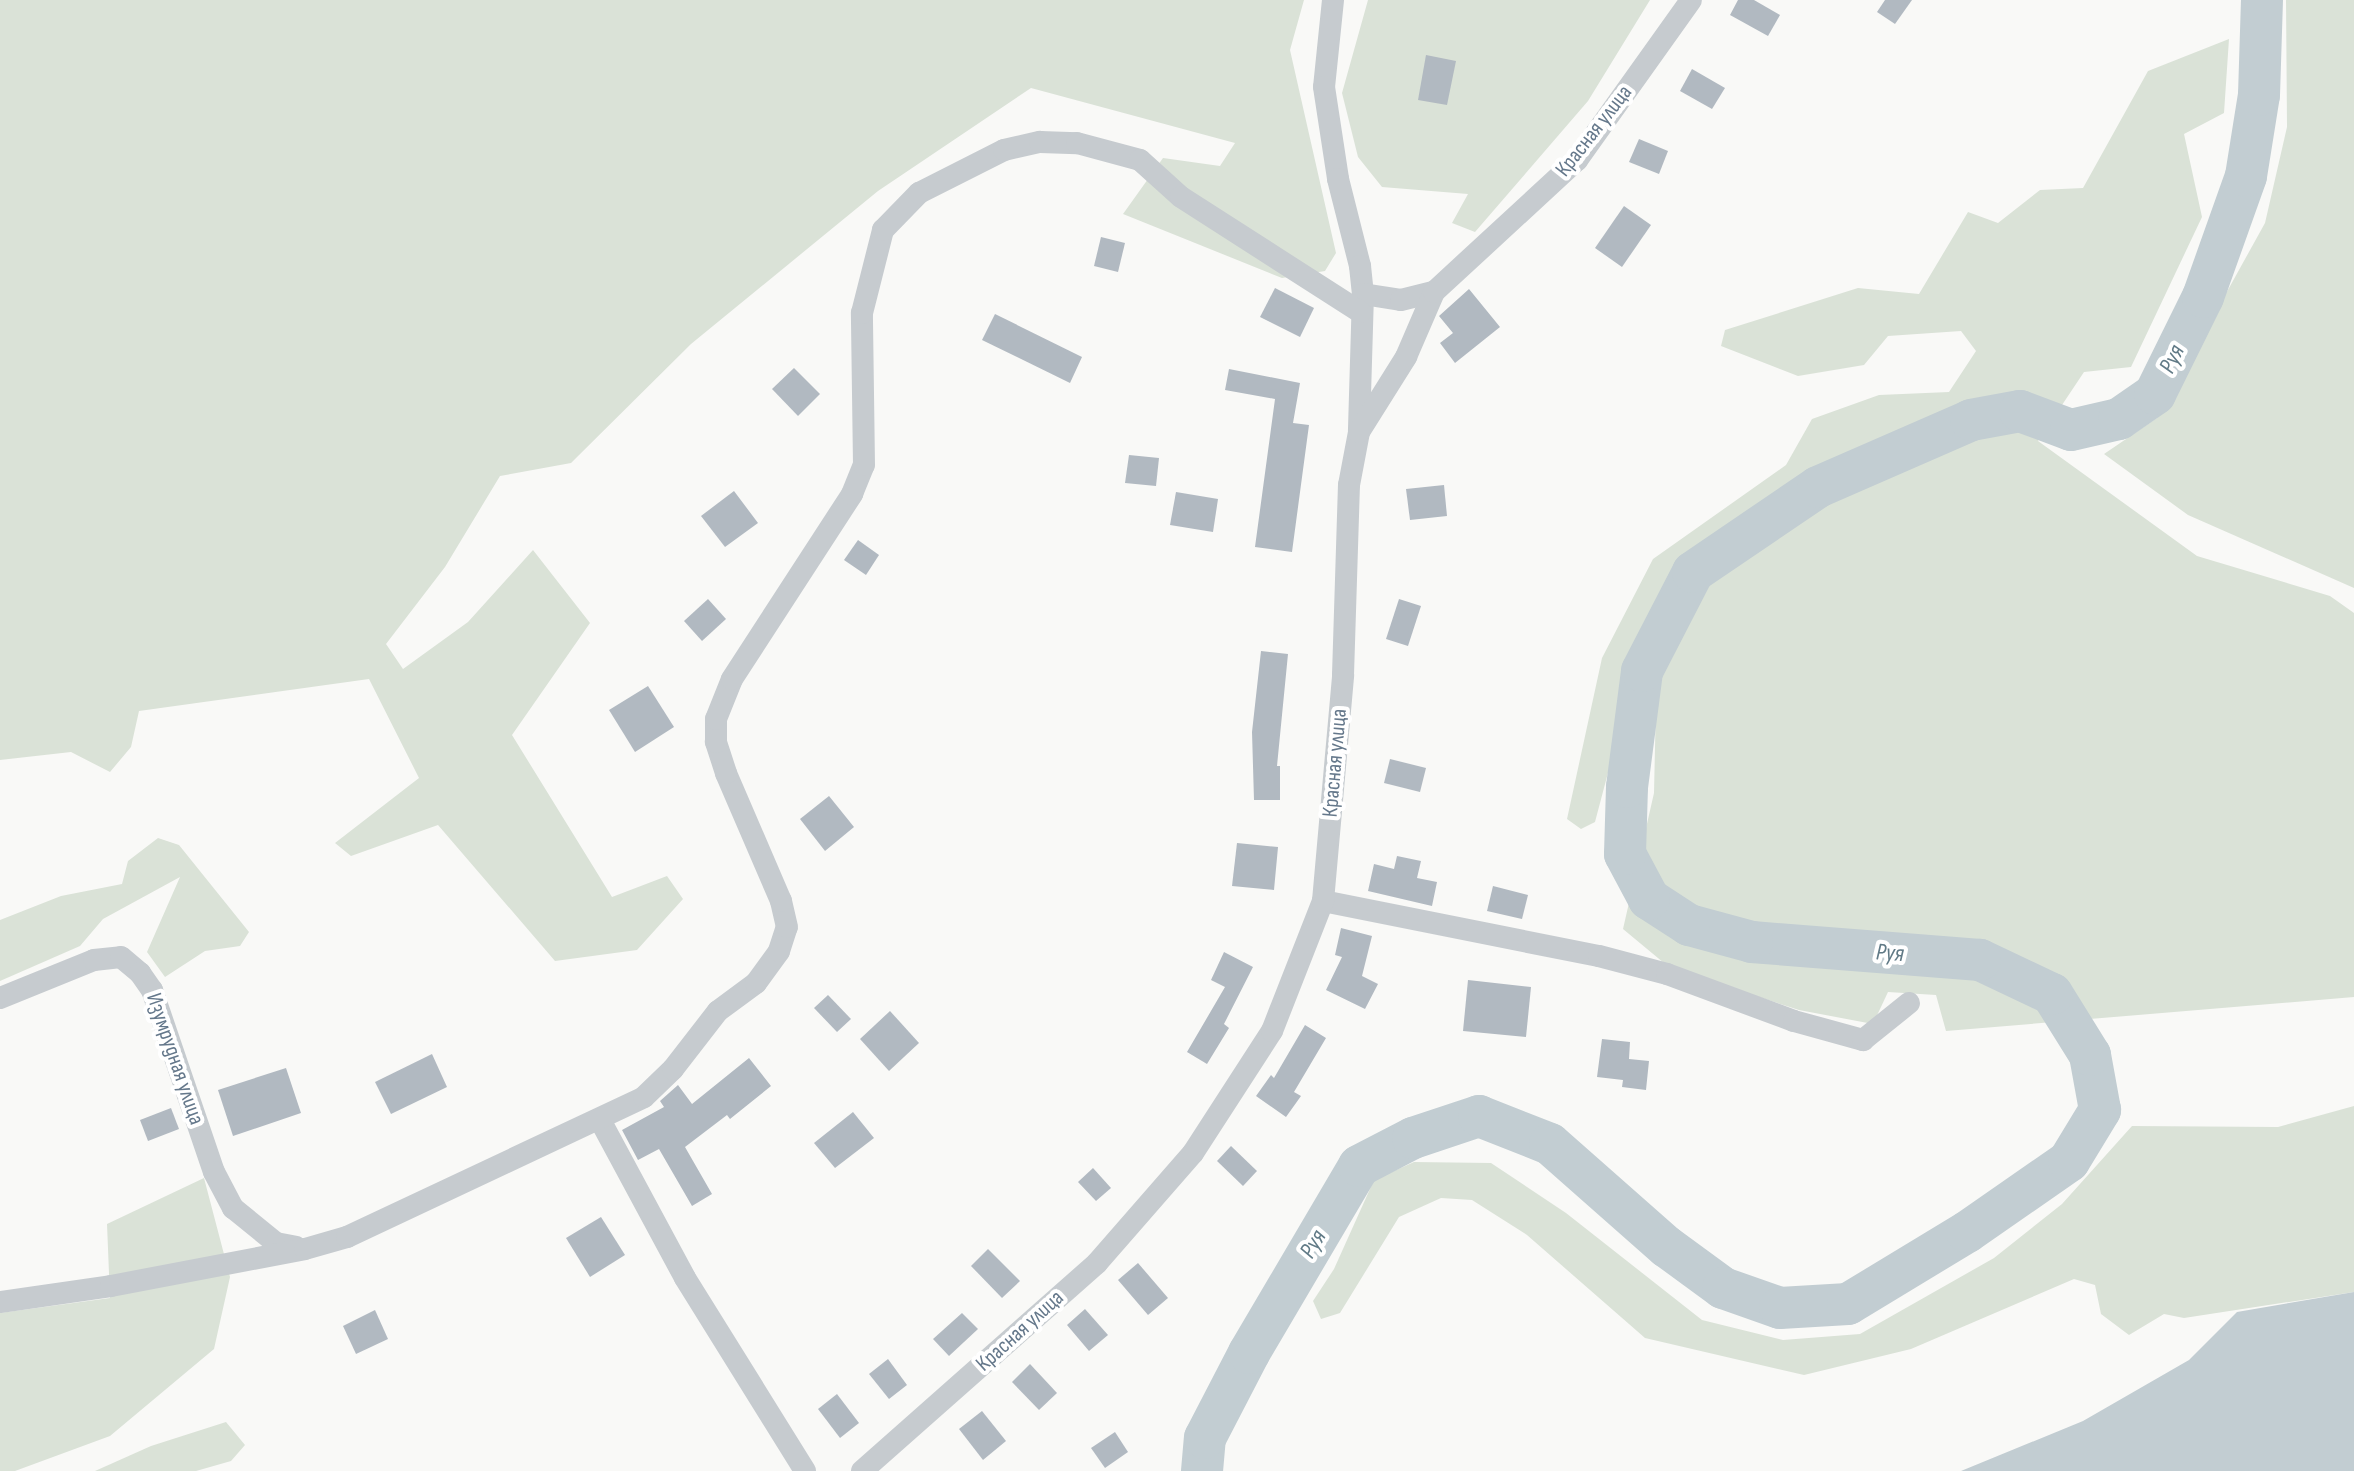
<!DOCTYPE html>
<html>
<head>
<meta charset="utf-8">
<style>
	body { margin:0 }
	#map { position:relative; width:2354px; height:1471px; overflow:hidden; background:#f9f9f7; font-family:"Sofia Sans Condensed",sans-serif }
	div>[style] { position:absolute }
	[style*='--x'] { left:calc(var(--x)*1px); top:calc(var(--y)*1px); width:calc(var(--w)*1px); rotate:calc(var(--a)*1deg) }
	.green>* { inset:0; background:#dae2d7 }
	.water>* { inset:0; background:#c2cdd2 }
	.river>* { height:42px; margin:-21px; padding:0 21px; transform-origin:21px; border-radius:21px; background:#c2cdd2 }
	.building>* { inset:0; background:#b1b9c1 }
	.street>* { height:22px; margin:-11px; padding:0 11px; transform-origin:11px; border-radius:11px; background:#c6cbcf }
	span { translate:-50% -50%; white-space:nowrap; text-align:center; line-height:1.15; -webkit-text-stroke:8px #fff; paint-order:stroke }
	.street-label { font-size:22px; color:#65788b }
	.water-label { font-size:24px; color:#617a86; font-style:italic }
</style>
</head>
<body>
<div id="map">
	<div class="green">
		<div style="clip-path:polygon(0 0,1304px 0,1290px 50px,1336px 253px,1325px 271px,1282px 278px,1123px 214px,1163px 158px,1220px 166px,1235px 143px,1031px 88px,878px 191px,691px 344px,571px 463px,500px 476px,445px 567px,386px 644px,403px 669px,468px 622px,533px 550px,590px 623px,512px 735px,612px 897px,667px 876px,683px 899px,637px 950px,555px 961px,438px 825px,351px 856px,335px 843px,419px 778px,369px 679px,139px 711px,131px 747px,110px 772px,71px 752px,0 760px)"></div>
		<div style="clip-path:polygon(1368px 0,1650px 0,1588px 101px,1475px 232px,1452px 223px,1468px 194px,1382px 187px,1358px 157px,1342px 93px)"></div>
		<div style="clip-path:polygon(2286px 0,2354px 0,2354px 588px,2188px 515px,2104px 454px,2157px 418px,2265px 223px,2287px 127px)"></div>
		<div style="clip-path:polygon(2229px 39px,2224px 113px,2184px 134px,2202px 217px,2131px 367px,2084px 372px,2038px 441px,2197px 556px,2330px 596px,2354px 613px,2354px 997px,1946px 1031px,1936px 995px,1888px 992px,1873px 1024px,1799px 1010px,1670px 968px,1623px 929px,1654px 793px,1656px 702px,1632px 707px,1614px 750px,1595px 822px,1581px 829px,1567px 819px,1602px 658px,1653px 559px,1786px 465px,1812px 419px,1879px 395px,1949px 392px,1976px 351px,1961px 331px,1888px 336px,1864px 365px,1798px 376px,1721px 346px,1725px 330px,1858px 288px,1919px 294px,1968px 212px,1998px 223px,2040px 190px,2083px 188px,2148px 71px)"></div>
		<div style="clip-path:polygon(158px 838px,179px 845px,249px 932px,240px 946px,205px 951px,165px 977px,147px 952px,180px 877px,103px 919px,80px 946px,0 981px,0 920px,61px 896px,122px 884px,128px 861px)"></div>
		<div style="clip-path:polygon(2354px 1106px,2354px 1292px,2184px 1318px,2164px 1314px,2129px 1335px,2101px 1314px,2095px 1285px,2074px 1279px,1911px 1349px,1804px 1375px,1645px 1338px,1527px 1235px,1472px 1200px,1441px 1198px,1399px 1217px,1340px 1313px,1321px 1319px,1313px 1301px,1334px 1269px,1374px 1180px,1414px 1162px,1491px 1163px,1566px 1213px,1702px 1320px,1783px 1340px,1860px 1334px,1994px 1258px,2062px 1204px,2132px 1126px,2278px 1127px)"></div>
		<div style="clip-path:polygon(204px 1178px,230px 1277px,214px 1349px,110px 1436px,15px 1471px,0 1471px,0 1313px,110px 1298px,107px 1224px)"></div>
		<div style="clip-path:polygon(226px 1422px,245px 1445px,231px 1461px,196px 1471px,95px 1471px,151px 1446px)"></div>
	</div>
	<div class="water">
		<div style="clip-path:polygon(2354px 1292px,2354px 1471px,1961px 1471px,2083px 1421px,2189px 1360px,2237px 1312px)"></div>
	</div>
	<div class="river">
		<div style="--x:1202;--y:1471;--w:33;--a:-85"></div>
		<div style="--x:1205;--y:1438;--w:96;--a:-62.6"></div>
		<div style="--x:1249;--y:1353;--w:217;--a:-59.5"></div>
		<div style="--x:1359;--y:1166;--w:61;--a:-27.4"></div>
		<div style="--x:1413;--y:1138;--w:70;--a:-18.4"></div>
		<div style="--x:1479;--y:1116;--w:76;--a:21.5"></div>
		<div style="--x:1550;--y:1144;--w:156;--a:41.4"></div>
		<div style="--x:1667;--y:1247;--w:69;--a:36.2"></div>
		<div style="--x:1723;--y:1288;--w:60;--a:19.3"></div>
		<div style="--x:1780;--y:1308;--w:68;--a:-3.4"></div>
		<div style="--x:1848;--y:1304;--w:139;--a:-31.2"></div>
		<div style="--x:1967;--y:1232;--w:124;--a:-34.8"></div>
		<div style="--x:2069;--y:1161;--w:60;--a:-58.7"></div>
		<div style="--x:2100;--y:1110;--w:56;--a:-100.3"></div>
		<div style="--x:2090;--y:1055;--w:72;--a:-121.9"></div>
		<div style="--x:2052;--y:994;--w:80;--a:-154.7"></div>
		<div style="--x:1980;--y:960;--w:229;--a:-175.5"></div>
		<div style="--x:1752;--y:942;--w:65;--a:-164.9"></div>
		<div style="--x:1689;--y:925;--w:48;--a:-147"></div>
		<div style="--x:1649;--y:899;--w:51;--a:-118.1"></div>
		<div style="--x:1625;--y:854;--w:67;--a:-88.3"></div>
		<div style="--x:1627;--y:787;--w:117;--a:-82.6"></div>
		<div style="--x:1642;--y:671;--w:111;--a:-62.7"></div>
		<div style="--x:1693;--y:572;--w:151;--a:-34.2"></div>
		<div style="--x:1818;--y:487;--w:167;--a:-23.6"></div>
		<div style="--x:1971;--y:420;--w:50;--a:-10.4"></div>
		<div style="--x:2020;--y:411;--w:54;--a:20.4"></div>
		<div style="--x:2071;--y:430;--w:49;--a:-12.9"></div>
		<div style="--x:2119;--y:419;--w:44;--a:-34.8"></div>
		<div style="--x:2155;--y:394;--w:108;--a:-63.7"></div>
		<div style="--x:2203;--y:297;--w:128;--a:-70.4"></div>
		<div style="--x:2246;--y:176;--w:82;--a:-80.9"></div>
		<div style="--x:2259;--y:95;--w:95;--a:-88.2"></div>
	</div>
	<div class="building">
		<div style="clip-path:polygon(1738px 0,1754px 0,1780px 15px,1768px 36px,1730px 15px)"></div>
		<div style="clip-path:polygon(1885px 0,1912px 0,1895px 24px,1877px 12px)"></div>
		<div style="clip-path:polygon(1426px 55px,1456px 61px,1447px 105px,1418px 100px)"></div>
		<div style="clip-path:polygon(1692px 69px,1725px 88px,1712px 109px,1680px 91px)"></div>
		<div style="clip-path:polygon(1639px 139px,1668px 151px,1659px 174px,1629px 162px)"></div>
		<div style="clip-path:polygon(1624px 206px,1651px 225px,1622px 267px,1595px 248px)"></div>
		<div style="clip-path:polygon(1101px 237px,1125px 243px,1118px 272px,1094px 266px)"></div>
		<div style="clip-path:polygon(1275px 288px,1314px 308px,1300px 337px,1260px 317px)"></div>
		<div style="clip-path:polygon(1469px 289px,1500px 327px,1455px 363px,1440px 343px,1453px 333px,1439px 316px)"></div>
		<div style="clip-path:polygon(995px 314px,1082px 357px,1070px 383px,982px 340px)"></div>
		<div style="clip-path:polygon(794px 368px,820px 394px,798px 416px,772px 389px)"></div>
		<div style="clip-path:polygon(1229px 369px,1300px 383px,1293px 423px,1309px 425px,1292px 552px,1255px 547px,1275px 399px,1225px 390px)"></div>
		<div style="clip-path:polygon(1129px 455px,1159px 458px,1156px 486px,1125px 483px)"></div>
		<div style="clip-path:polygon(1444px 485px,1447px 516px,1410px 520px,1406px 489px)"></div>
		<div style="clip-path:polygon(734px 491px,758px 523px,725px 547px,701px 516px)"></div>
		<div style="clip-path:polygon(1176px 492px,1218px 499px,1213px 532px,1170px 525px)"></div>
		<div style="clip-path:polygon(858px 540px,879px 555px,866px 575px,844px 560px)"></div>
		<div style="clip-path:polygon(708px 599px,726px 619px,702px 641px,684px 621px)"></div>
		<div style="clip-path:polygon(1399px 599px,1421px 606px,1408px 646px,1386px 639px)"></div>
		<div style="clip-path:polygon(1261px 651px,1288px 654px,1277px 766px,1280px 766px,1280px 800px,1254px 800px,1252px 732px)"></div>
		<div style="clip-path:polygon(648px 686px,674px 727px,635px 752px,609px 710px)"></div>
		<div style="clip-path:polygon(1390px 759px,1426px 768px,1420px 792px,1384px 783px)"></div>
		<div style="clip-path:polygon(829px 796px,854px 827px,825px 851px,800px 819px)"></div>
		<div style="clip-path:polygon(1237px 843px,1278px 847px,1274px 890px,1232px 886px)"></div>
		<div style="clip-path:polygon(1397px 856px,1421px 861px,1417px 878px,1437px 882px,1432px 906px,1368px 891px,1374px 864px,1394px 869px)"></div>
		<div style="clip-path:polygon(1493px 886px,1528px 895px,1522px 919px,1487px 911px)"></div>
		<div style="clip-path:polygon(1341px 928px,1372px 936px,1362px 976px,1378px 984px,1365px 1009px,1326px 990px,1342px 957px,1335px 955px)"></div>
		<div style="clip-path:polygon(1224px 952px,1253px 967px,1224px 1024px,1229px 1028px,1207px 1064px,1187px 1052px,1225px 987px,1211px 980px)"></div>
		<div style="clip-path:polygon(1468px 980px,1531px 987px,1526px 1037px,1463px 1031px)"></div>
		<div style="clip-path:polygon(828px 995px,851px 1019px,837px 1032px,814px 1008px)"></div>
		<div style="clip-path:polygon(890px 1011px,919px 1043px,889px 1071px,860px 1039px)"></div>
		<div style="clip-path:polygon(1305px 1025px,1326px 1038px,1294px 1092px,1301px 1096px,1286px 1117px,1256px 1096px,1271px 1075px,1274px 1078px)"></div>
		<div style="clip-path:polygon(1602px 1039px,1630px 1042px,1629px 1059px,1649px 1061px,1646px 1090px,1622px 1087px,1623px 1080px,1597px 1077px)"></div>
		<div style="clip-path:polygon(432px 1054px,447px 1087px,391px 1114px,375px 1082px)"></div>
		<div style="clip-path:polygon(749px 1058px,771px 1086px,730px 1119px,727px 1115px,685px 1147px,712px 1194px,692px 1206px,659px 1149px,638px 1160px,622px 1130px,664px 1107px,660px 1101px,678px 1085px,692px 1104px)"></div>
		<div style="clip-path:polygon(286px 1068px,301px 1113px,233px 1136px,218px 1090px)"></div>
		<div style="clip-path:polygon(171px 1108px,179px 1129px,148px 1141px,140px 1120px)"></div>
		<div style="clip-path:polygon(853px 1112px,874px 1138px,835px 1168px,814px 1143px)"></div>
		<div style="clip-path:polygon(1231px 1146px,1257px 1171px,1243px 1186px,1217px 1161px)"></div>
		<div style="clip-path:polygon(1093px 1168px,1111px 1188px,1096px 1201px,1078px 1182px)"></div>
		<div style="clip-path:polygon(601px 1217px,625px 1255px,590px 1277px,566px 1238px)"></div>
		<div style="clip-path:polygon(988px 1249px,1020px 1281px,1002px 1298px,971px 1266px)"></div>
		<div style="clip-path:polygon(1138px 1263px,1168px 1298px,1148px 1315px,1118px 1280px)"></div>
		<div style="clip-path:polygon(1085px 1309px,1108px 1335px,1089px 1351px,1067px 1325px)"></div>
		<div style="clip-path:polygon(375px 1310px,388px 1339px,356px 1354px,343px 1326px)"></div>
		<div style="clip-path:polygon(962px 1313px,978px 1329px,949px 1356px,933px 1339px)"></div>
		<div style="clip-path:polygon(888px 1359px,907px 1385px,889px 1399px,869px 1374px)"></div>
		<div style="clip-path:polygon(1030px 1364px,1057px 1393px,1039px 1410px,1012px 1382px)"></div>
		<div style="clip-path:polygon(837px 1394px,859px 1423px,840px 1438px,818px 1409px)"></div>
		<div style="clip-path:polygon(982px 1411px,1006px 1441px,983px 1460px,959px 1429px)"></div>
		<div style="clip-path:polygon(1115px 1432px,1128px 1452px,1105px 1468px,1091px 1448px)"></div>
	</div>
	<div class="street">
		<div style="--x:1333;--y:0;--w:87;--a:95.9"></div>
		<div style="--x:1324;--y:87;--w:93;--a:81.3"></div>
		<div style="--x:1338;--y:179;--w:90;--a:75.8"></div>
		<div style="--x:1360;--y:266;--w:28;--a:84"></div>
		<div style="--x:1363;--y:294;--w:137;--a:91.7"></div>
		<div style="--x:1363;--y:294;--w:38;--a:9"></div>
		<div style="--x:1401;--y:300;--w:34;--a:-14"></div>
		<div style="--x:1323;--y:901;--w:281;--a:11.3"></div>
		<div style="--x:1599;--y:956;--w:70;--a:14.8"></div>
		<div style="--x:1667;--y:974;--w:135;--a:20.3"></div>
		<div style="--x:1794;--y:1021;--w:72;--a:15.4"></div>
		<div style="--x:1863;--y:1040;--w:59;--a:-38.8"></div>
		<div style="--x:0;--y:998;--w:101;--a:-22"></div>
		<div style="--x:94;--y:960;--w:27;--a:-6"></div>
		<div style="--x:121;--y:957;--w:25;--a:40"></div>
		<div style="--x:140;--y:973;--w:21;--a:55"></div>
		<div style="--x:152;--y:990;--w:192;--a:71.2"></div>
		<div style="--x:214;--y:1172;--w:41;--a:62.2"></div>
		<div style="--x:233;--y:1208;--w:55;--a:39.1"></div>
		<div style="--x:276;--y:1243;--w:20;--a:11"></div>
		<div style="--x:600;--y:1120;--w:179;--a:61.7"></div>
		<div style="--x:685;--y:1278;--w:227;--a:58.1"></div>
		<div style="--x:0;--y:1302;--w:112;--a:-8.2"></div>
		<div style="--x:111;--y:1286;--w:197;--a:-10.8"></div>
		<div style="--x:305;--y:1249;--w:44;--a:-15.9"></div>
		<div style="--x:347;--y:1237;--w:328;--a:-25.2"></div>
		<div style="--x:644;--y:1097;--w:40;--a:-44"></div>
		<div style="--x:673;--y:1069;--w:73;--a:-52.2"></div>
		<div style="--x:718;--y:1011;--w:47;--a:-36.4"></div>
		<div style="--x:756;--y:983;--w:39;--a:-54"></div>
		<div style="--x:779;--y:951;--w:25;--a:-72"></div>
		<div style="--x:787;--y:927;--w:27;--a:-103"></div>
		<div style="--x:781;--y:901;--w:139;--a:-113.3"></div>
		<div style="--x:726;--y:773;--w:33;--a:-108"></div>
		<div style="--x:716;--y:742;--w:23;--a:-90"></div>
		<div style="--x:716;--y:719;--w:43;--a:-68.2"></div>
		<div style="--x:732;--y:679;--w:221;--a:-57"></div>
		<div style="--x:852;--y:494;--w:31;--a:-68"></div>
		<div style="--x:864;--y:465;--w:152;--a:-90.8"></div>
		<div style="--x:862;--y:313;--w:86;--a:-75.8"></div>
		<div style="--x:883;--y:230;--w:52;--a:-45.8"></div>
		<div style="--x:919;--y:193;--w:95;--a:-26.8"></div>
		<div style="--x:1004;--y:150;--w:37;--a:-13"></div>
		<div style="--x:1040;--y:142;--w:37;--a:2"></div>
		<div style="--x:1077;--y:143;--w:65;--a:15.1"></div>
		<div style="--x:1140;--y:160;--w:55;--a:42.1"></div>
		<div style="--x:1181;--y:197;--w:213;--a:32.7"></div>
		<div style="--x:862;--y:1471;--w:314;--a:-41.5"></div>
		<div style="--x:1097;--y:1263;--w:146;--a:-48.9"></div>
		<div style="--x:1193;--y:1153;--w:145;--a:-57.1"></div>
		<div style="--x:1272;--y:1031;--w:140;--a:-68.6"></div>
		<div style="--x:1323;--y:901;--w:227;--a:-84.9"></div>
		<div style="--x:1343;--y:675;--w:190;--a:-88.2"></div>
		<div style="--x:1349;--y:485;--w:54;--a:-79.3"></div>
		<div style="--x:1359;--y:432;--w:89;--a:-57.9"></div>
		<div style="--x:1406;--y:357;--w:71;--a:-66.7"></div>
		<div style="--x:1434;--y:292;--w:195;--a:-42.7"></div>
		<div style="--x:1577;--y:160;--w:196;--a:-54.5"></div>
	</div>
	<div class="street-label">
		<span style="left:1594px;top:131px;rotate:-52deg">Красная улица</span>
		<span style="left:1335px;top:763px;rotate:-85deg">Красная улица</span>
		<span style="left:175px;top:1059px;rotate:71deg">Изумрудная улица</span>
		<span style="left:1020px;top:1331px;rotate:-42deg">Красная улица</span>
	</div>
	<div class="water-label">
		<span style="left:2172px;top:359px;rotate:-64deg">Руя</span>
		<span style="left:1890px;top:953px;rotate:4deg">Руя</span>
		<span style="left:1313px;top:1244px;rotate:-59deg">Руя</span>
	</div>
</div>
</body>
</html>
